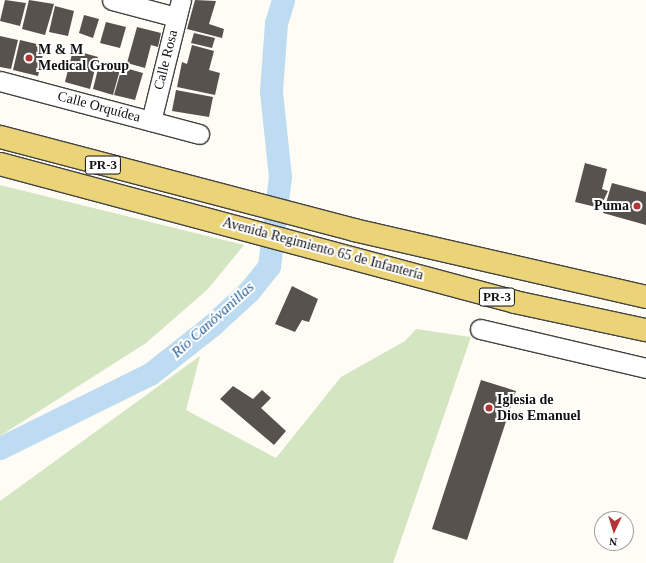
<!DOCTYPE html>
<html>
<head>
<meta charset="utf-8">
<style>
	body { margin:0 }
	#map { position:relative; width:646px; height:563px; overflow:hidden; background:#fefcf5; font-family:Georgia,serif }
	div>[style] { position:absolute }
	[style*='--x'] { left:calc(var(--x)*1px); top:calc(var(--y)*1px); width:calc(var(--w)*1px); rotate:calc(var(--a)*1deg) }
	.green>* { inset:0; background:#d3e6c1 }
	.river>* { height:23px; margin:-11.5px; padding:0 11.5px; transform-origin:11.5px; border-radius:11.5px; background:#bedcf1 }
	.building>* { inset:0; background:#58524e }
	.roads { filter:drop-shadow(1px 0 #434343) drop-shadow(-1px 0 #434343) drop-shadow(0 1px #434343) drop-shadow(0 -1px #434343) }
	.minor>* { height:19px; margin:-9.5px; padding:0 9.5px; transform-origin:9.5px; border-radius:9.5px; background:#fff }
	.major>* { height:22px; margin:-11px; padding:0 11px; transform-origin:11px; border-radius:11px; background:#ebd478 }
	.dots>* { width:11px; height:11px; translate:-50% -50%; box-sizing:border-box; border:2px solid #fff; border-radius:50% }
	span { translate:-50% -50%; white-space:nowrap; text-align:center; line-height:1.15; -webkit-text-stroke:4px #fff; paint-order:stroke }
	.shield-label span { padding:1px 3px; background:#fff; border:1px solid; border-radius:3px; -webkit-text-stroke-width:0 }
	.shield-label { font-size:13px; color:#101010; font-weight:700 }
	.poi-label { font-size:14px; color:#101010; font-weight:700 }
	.left { translate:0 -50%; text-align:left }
	.right { translate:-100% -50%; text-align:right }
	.street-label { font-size:14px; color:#101010 }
	.water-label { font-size:15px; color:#256097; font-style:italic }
	.north { position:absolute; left:594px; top:511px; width:40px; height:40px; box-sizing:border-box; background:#fff; border:1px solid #9f9f9f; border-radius:50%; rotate:184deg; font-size:11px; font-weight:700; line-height:16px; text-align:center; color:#101010 }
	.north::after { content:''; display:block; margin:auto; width:14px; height:18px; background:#b33536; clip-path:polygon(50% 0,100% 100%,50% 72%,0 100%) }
</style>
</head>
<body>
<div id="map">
	<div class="green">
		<div style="clip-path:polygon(0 185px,244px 245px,208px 289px,146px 343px,0 436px)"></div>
		<div style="clip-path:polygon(416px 329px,471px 337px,393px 563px,0 563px,0 501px,200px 356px,186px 410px,276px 458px,341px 377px,405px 341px)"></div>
	</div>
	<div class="river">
		<div style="--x:0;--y:448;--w:167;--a:-26.3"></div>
		<div style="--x:150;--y:374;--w:78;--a:-38.2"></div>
		<div style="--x:211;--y:326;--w:52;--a:-42.6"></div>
		<div style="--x:249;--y:291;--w:32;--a:-51"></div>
		<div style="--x:269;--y:266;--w:90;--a:-83"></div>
		<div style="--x:280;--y:177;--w:86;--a:-96"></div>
		<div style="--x:271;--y:91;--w:68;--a:-85.8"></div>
		<div style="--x:276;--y:23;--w:24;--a:-73"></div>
	</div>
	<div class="building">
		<div style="clip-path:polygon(5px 0,26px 3px,20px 26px,0 21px)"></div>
		<div style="clip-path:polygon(29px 0,54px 4px,45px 35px,22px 29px)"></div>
		<div style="clip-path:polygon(195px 0,216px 1px,209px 24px,224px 29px,222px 38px,187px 29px)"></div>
		<div style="clip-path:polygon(55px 6px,74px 11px,68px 36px,49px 32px)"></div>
		<div style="clip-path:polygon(84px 15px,99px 19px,93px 38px,79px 33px)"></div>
		<div style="clip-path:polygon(106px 22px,126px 27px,120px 48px,100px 43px)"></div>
		<div style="clip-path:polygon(137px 27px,161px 33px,158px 47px,151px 45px,145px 68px,127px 63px)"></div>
		<div style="clip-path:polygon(194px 33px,215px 38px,212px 48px,191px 43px)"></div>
		<div style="clip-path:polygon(0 36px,18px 40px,11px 69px,0 67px)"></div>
		<div style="clip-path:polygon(20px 40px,45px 46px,38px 76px,13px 70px)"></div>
		<div style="clip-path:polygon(192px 45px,214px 51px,209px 70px,220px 73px,215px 95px,177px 87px,182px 62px,187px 64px)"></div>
		<div style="clip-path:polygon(73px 50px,98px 57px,90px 89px,65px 82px)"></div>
		<div style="clip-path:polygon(100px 61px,121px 66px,113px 95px,93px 89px)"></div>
		<div style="clip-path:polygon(122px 67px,143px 73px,135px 100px,114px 95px)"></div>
		<div style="clip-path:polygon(176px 90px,213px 97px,209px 117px,172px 111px)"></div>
		<div style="clip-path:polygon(585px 163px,607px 169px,602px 189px,608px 191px,600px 208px,575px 202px)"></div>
		<div style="clip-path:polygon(612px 183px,646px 192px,646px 225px,603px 213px)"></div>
		<div style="clip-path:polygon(292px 286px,318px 299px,309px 322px,302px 320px,295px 332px,275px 324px)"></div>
		<div style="clip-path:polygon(481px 380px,516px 391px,467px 540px,432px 529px)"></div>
		<div style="clip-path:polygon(233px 386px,253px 399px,262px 390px,271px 398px,261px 408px,286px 431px,274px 445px,220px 399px)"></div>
	</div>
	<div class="roads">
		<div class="minor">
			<div style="--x:112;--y:0;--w:66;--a:14.9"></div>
			<div style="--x:0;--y:81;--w:206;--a:14.9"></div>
			<div style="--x:151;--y:121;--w:125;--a:-76.1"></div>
			<div style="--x:480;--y:329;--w:171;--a:13.2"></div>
		</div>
		<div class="major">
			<div style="--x:0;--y:137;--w:366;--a:14.7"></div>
			<div style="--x:354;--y:230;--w:300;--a:12.9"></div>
			<div style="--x:0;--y:164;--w:533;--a:15"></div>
			<div style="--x:515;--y:302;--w:134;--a:12.1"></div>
		</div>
	</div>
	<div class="dots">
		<div style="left:29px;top:58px;background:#b33536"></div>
		<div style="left:637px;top:206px;background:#b33536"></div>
		<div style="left:489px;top:408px;background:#b33536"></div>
	</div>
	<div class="shield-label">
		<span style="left:103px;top:165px">PR-3</span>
		<span style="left:497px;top:297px">PR-3</span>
	</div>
	<div class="poi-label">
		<span class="left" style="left:38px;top:58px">M &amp; M<br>Medical Group</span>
		<span class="right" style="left:629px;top:206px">Puma</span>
		<span class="left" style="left:497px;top:408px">Iglesia de<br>Dios Emanuel</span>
	</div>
	<div class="street-label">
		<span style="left:166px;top:60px;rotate:-76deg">Calle Rosa</span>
		<span style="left:99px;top:107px;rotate:15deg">Calle Orquídea</span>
		<span style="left:323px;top:249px;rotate:15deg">Avenida Regimiento 65 de Infantería</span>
	</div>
	<div class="water-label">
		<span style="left:213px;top:320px;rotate:-42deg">Río Canóvanillas</span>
	</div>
	<div class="north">N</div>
</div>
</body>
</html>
